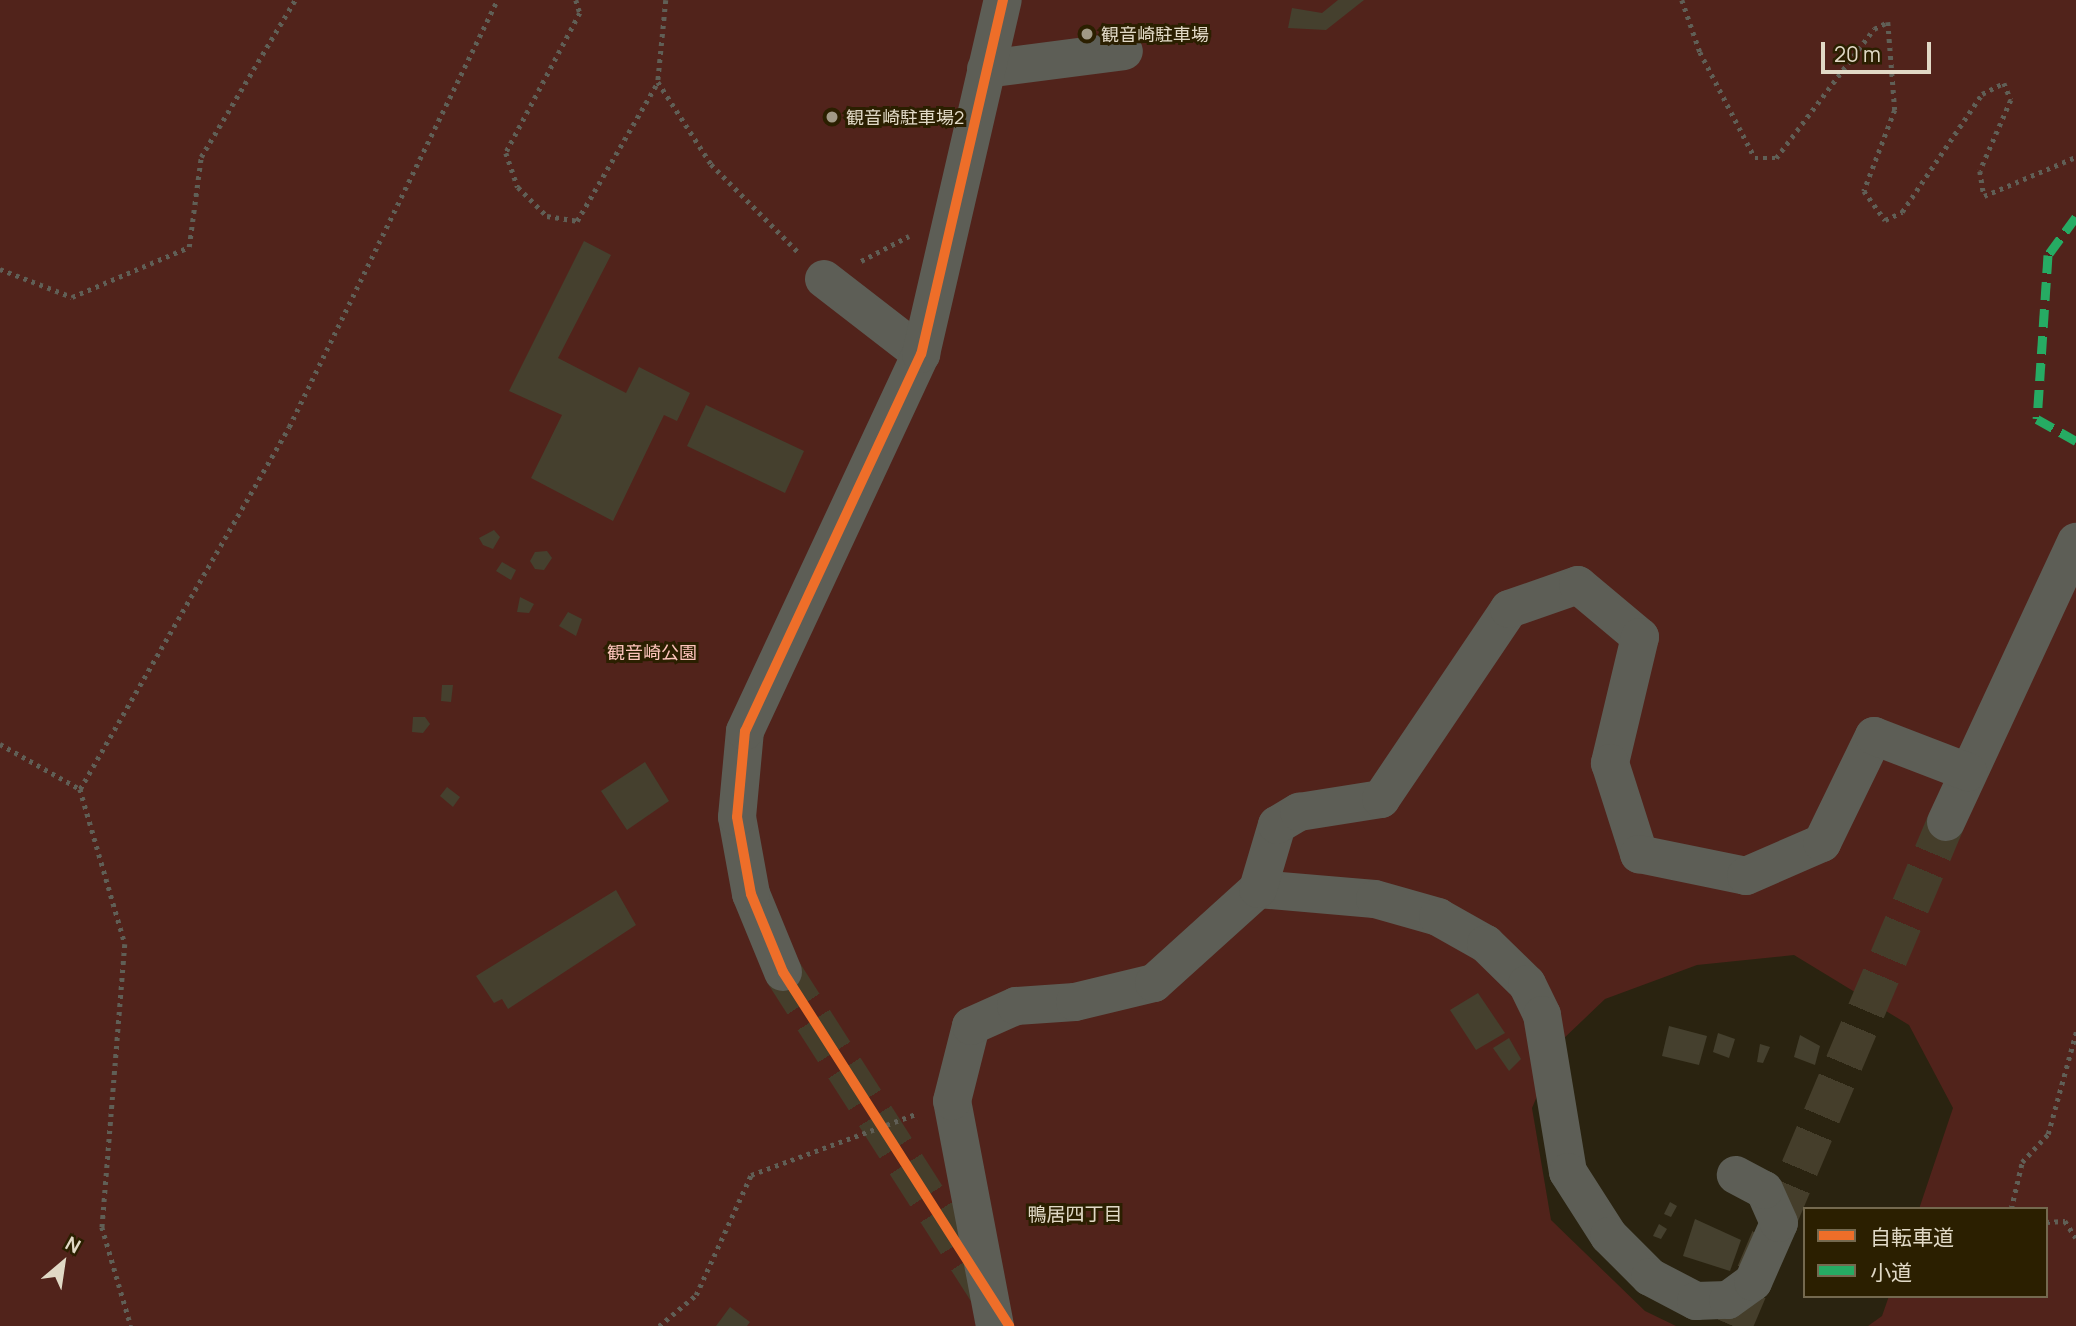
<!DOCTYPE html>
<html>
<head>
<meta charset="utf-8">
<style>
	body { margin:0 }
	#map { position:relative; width:2076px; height:1326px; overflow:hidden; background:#2a2310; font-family:Manrope,"Noto Sans JP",sans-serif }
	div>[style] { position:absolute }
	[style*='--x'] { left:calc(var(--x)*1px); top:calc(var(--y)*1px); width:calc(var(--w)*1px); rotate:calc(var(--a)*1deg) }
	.green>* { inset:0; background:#51231b }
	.building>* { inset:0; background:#45402e }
	.minor-tunnel>* { height:38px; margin-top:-19px; transform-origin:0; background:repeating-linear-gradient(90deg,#453e2b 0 38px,transparent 0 57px) }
	.path>* { height:4.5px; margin-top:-2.25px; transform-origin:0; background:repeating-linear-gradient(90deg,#605f56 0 3.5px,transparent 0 8.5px) }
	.minor>* { height:38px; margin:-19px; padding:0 19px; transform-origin:19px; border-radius:19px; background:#5d5e56 }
	.quiet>* { height:9px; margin-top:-4.5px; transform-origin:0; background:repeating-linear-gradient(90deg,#26ab63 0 18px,transparent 0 27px) }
	.cycleway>* { height:10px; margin:-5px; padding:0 5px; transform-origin:5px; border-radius:5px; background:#ee6e29 }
	.dots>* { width:19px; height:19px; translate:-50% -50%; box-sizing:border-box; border:4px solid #2b1f00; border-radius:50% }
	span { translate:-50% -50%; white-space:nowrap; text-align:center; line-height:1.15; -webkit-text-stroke:6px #2b1f00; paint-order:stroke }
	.poi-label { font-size:18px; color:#e1d9c6 }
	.left { translate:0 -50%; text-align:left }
	.park-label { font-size:18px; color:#fdc4bb }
	.neighbourhood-label { font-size:19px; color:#e1d9c6 }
	.legend { position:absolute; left:1803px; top:1207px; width:245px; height:91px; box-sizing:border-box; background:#2b1f00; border:2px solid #74694f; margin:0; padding:9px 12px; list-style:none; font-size:21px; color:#e1d9c6 }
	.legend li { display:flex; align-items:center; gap:14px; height:35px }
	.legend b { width:35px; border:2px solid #74694f }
	.north { position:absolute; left:28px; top:1228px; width:70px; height:70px; -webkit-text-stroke:5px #2b1f00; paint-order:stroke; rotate:29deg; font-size:19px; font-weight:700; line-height:28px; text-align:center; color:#e1d9c6 }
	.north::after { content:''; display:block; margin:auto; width:24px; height:32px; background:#e1d9c6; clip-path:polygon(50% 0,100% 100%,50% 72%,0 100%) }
	.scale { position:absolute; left:1821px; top:42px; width:110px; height:32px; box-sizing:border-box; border:4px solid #e1d9c6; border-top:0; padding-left:9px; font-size:21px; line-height:24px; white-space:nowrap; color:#e1d9c6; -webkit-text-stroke:5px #2b1f00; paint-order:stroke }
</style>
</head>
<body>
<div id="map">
	<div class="green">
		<div style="clip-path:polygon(0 0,2076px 0,2076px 1326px,1868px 1326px,1882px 1316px,1889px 1296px,2046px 1296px,2046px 1209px,1919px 1209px,1953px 1108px,1909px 1025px,1794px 955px,1697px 965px,1605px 999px,1560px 1042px,1532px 1108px,1551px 1220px,1645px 1311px,1676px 1326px,0 1326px)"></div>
	</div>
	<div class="building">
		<div style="clip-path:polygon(1338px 0,1364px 0,1326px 30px,1288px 28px,1292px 8px,1322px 13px)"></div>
		<div style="clip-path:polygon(584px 241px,611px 255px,558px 358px,626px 393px,639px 367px,690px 393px,677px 421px,664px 415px,613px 521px,531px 478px,562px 415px,509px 391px)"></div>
		<div style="clip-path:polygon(706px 405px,804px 451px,785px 493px,687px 446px)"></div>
		<div style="clip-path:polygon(494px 530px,500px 537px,493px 549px,483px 545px,479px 538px)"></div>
		<div style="clip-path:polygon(547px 551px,552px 558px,544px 570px,535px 569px,530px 561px,535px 552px)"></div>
		<div style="clip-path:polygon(502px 562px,516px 570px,511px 580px,496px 571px)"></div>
		<div style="clip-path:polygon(520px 597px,534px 604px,529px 613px,517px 612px)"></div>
		<div style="clip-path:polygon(568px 612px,582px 619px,576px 636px,559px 626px)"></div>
		<div style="clip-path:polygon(442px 685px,453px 685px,451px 702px,441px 701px)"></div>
		<div style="clip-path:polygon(413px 717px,425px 717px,430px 724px,423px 733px,412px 732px)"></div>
		<div style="clip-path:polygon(645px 762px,669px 801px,627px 830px,601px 791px)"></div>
		<div style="clip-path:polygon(447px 787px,460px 797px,453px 807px,440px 796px)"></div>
		<div style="clip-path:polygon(616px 890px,636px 925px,508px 1009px,502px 999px,494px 1003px,476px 976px)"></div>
		<div style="clip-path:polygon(1478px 993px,1505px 1033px,1476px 1050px,1450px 1010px)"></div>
		<div style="clip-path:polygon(1669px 1026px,1707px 1036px,1699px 1065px,1662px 1056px)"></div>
		<div style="clip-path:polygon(1718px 1033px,1735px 1039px,1729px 1058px,1713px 1052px)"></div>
		<div style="clip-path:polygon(1800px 1035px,1820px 1046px,1815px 1065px,1794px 1057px)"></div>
		<div style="clip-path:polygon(1509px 1038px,1521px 1059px,1509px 1071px,1493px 1048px)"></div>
		<div style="clip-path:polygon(1760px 1044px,1770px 1047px,1763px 1063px,1757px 1062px)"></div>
		<div style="clip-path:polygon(1670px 1202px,1677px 1206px,1671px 1217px,1664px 1214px)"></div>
		<div style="clip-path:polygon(1695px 1219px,1741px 1240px,1730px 1271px,1683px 1256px)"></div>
		<div style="clip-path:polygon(1659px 1224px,1667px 1229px,1661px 1239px,1653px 1236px)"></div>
		<div style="clip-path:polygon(730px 1307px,750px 1322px,747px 1326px,716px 1326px)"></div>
	</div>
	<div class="minor-tunnel">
		<div style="--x:783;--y:972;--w:382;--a:57.4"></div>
		<div style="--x:1733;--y:1326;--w:547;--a:-67.09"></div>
	</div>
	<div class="path">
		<div style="--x:576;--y:0;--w:14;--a:73"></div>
		<div style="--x:580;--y:13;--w:158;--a:117.9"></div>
		<div style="--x:506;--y:153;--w:36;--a:71"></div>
		<div style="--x:518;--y:187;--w:41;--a:45"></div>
		<div style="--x:547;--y:216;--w:30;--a:9"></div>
		<div style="--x:577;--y:221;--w:161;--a:-59.8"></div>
		<div style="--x:666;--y:0;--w:82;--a:95.6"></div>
		<div style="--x:658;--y:82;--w:98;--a:57.1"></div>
		<div style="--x:711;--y:164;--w:124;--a:45.3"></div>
		<div style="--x:1682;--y:0;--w:55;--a:70.9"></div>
		<div style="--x:1700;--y:52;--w:119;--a:62.6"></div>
		<div style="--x:1755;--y:158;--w:21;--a:0"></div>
		<div style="--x:1776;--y:158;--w:162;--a:-52.8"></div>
		<div style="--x:1874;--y:29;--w:16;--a:-27"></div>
		<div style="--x:1888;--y:22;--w:88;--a:85.5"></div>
		<div style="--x:1895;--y:110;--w:87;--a:110.9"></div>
		<div style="--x:1864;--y:191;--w:36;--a:54"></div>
		<div style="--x:1885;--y:220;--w:19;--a:-25"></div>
		<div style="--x:1902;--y:212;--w:143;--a:-55.9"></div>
		<div style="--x:1982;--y:94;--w:25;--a:-27"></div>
		<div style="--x:2004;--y:83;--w:18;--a:68"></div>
		<div style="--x:2011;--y:100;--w:77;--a:113.6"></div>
		<div style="--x:1980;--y:171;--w:25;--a:81"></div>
		<div style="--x:1984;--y:196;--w:100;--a:-23"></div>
		<div style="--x:861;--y:261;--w:54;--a:-27.5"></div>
		<div style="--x:0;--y:269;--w:77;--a:21.3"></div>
		<div style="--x:72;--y:297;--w:127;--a:-23.1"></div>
		<div style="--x:189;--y:247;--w:91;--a:-82.4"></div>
		<div style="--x:201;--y:157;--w:183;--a:-59.1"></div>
		<div style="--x:0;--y:744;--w:92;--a:29.4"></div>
		<div style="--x:80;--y:789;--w:161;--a:73.8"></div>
		<div style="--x:125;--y:944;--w:284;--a:94.6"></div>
		<div style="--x:102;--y:1227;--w:103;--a:73.7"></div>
		<div style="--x:80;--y:789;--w:418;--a:-60"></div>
		<div style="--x:289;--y:427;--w:475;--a:-64"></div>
		<div style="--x:2011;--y:1209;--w:48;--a:-76.8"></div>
		<div style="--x:2022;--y:1162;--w:38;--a:-47"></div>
		<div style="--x:2048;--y:1134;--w:106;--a:-74.6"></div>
		<div style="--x:2046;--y:1222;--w:19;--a:-3"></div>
		<div style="--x:2065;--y:1221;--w:20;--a:57"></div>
		<div style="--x:659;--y:1326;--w:48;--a:-40"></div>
		<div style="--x:696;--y:1295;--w:132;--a:-65.4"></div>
		<div style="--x:751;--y:1175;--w:176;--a:-20.3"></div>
	</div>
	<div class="minor">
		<div style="--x:986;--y:69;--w:139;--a:-7.4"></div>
		<div style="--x:824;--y:279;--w:123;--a:37.7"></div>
		<div style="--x:1946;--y:822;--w:309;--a:-65.1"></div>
		<div style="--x:1258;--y:889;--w:117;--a:4.9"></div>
		<div style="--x:1375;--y:899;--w:66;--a:15.9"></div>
		<div style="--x:1438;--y:917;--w:55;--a:29.4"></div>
		<div style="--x:1486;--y:944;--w:57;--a:44.3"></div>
		<div style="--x:1527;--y:984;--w:34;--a:64"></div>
		<div style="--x:1542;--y:1015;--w:159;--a:80.6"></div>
		<div style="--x:1568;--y:1172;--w:76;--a:57.4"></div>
		<div style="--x:1609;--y:1236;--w:58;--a:45"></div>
		<div style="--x:1650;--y:1277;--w:52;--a:27.6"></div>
		<div style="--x:1696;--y:1301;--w:32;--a:-2"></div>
		<div style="--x:1728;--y:1300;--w:31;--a:-36"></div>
		<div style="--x:1753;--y:1282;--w:64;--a:-66.2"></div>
		<div style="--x:1779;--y:1223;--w:36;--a:-114"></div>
		<div style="--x:1764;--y:1190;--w:32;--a:-152"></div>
		<div style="--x:783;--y:972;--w:84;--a:-112.3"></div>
		<div style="--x:751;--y:894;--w:78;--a:-100.3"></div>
		<div style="--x:737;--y:817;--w:86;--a:-84.7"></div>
		<div style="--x:745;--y:731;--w:416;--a:-65"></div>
		<div style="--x:921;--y:354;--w:363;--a:-77"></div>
		<div style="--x:995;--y:1326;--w:229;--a:-100.8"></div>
		<div style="--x:952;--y:1101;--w:77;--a:-75.8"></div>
		<div style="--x:971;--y:1026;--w:49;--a:-24"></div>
		<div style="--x:1016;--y:1006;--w:59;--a:-3.9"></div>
		<div style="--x:1075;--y:1002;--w:81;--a:-13.5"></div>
		<div style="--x:1154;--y:983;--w:140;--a:-42.1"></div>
		<div style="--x:1258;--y:889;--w:67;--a:-73.5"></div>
		<div style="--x:1277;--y:825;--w:26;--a:-31"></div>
		<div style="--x:1299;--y:812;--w:83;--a:-9"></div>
		<div style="--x:1381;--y:799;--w:229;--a:-56"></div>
		<div style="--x:1509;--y:609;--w:73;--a:-19.2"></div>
		<div style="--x:1578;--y:585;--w:81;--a:40"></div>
		<div style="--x:1640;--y:637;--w:130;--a:103.4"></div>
		<div style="--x:1610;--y:763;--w:96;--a:72.3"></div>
		<div style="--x:1639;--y:854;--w:109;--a:11.6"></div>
		<div style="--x:1746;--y:876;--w:83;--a:-23.5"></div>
		<div style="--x:1822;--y:843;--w:119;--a:-64.1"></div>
		<div style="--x:1874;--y:736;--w:101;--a:21"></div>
	</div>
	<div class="quiet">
		<div style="--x:2076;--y:217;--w:47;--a:126.4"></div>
		<div style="--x:2048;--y:255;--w:164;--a:93.8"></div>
		<div style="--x:2037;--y:419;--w:45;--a:29.4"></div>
	</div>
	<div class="cycleway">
		<div style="--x:1003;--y:0;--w:363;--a:103"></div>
		<div style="--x:921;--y:354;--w:416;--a:115"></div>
		<div style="--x:745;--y:731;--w:86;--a:95.3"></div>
		<div style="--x:737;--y:817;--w:78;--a:79.7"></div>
		<div style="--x:751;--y:894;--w:84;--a:67.7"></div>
		<div style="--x:783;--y:972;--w:420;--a:57.4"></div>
	</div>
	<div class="dots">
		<div style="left:1087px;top:34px;background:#a19986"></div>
		<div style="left:832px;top:117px;background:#a19986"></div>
	</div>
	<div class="poi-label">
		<span class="left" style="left:1101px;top:34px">観音崎駐車場</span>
		<span class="left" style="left:846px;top:117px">観音崎駐車場2</span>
	</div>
	<div class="park-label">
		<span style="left:652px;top:652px">観音崎公園</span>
	</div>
	<div class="neighbourhood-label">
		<span style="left:1075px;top:1215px">鴨居四丁目</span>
	</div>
	<ul class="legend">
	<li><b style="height:9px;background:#ee6e29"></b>自転車道</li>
	<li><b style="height:9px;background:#26ab63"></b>小道</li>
	</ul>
	<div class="north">N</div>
	<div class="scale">20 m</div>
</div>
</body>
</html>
